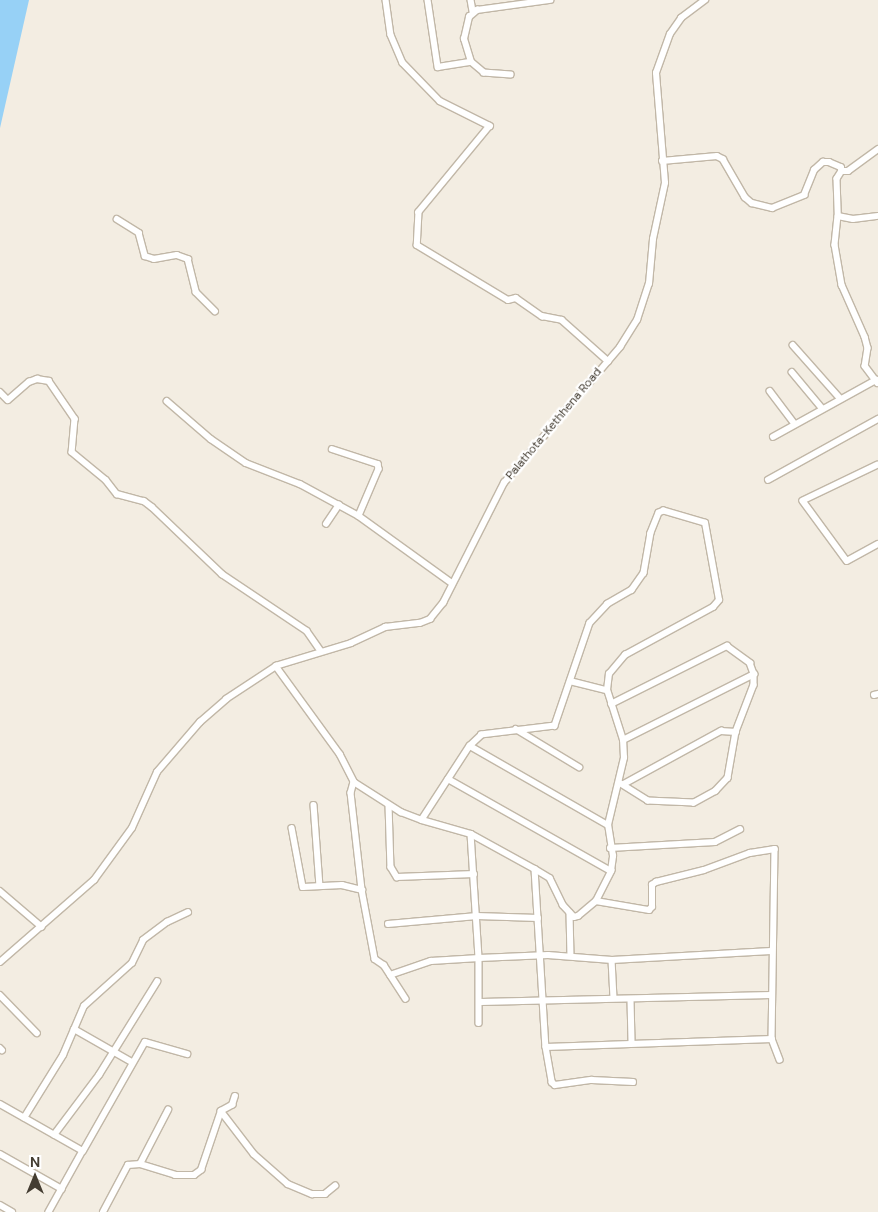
<!DOCTYPE html>
<html>
<head>
<meta charset="utf-8">
<style>
	body { margin:0 }
	#map { position:relative; width:878px; height:1212px; overflow:hidden; background:#f3ede2; font-family:"DM Sans",sans-serif }
	div>[style] { position:absolute }
	[style*='--x'] { left:calc(var(--x)*1px); top:calc(var(--y)*1px); width:calc(var(--w)*1px); rotate:calc(var(--a)*1deg) }
	.water>* { inset:0; background:#97d1f6 }
	.roads { filter:drop-shadow(1px 0 #c1b7a7) drop-shadow(-1px 0 #c1b7a7) drop-shadow(0 1px #c1b7a7) drop-shadow(0 -1px #c1b7a7) }
	.minor>* { height:5.5px; margin:-2.75px; padding:0 2.75px; transform-origin:2.75px; border-radius:2.75px; background:#fff }
	span { translate:-50% -50%; white-space:nowrap; text-align:center; line-height:1.15; -webkit-text-stroke:4.5px #fff; paint-order:stroke }
	.street-label { font-size:12px; color:#443d32 }
	.north { position:absolute; left:10px; top:1152px; width:50px; height:50px; -webkit-text-stroke:4px #fff; paint-order:stroke; rotate:0deg; font-size:14px; font-weight:700; line-height:20px; text-align:center; color:#443d32 }
	.north::after { content:''; display:block; margin:auto; width:18px; height:22px; background:#443d32; clip-path:polygon(50% 0,100% 100%,50% 72%,0 100%) }
</style>
</head>
<body>
<div id="map">
	<div class="water">
		<div style="clip-path:polygon(0 0,29px 0,0 128px)"></div>
	</div>
	<div class="roads">
		<div class="minor">
			<div style="--x:386;--y:0;--w:35;--a:82"></div>
			<div style="--x:391;--y:35;--w:30;--a:67"></div>
			<div style="--x:403;--y:63;--w:53;--a:45.8"></div>
			<div style="--x:440;--y:101;--w:56;--a:26.6"></div>
			<div style="--x:490;--y:126;--w:112;--a:129.5"></div>
			<div style="--x:419;--y:212;--w:33;--a:93"></div>
			<div style="--x:417;--y:245;--w:106;--a:31.1"></div>
			<div style="--x:508;--y:300;--w:8;--a:-14"></div>
			<div style="--x:516;--y:298;--w:32;--a:35"></div>
			<div style="--x:542;--y:316;--w:20;--a:11"></div>
			<div style="--x:562;--y:320;--w:62;--a:41.7"></div>
			<div style="--x:428;--y:0;--w:68;--a:81.5"></div>
			<div style="--x:438;--y:67;--w:33;--a:-9"></div>
			<div style="--x:471;--y:0;--w:11;--a:80"></div>
			<div style="--x:511;--y:75;--w:27;--a:-176"></div>
			<div style="--x:484;--y:73;--w:17;--a:-140"></div>
			<div style="--x:471;--y:62;--w:24;--a:-107"></div>
			<div style="--x:464;--y:39;--w:23;--a:-77"></div>
			<div style="--x:469;--y:17;--w:11;--a:-41"></div>
			<div style="--x:477;--y:10;--w:74;--a:-7.8"></div>
			<div style="--x:662;--y:161;--w:55;--a:-5.2"></div>
			<div style="--x:717;--y:156;--w:7;--a:27"></div>
			<div style="--x:723;--y:159;--w:44;--a:59.9"></div>
			<div style="--x:745;--y:197;--w:9;--a:41"></div>
			<div style="--x:752;--y:203;--w:21;--a:14"></div>
			<div style="--x:772;--y:208;--w:35;--a:-22"></div>
			<div style="--x:804;--y:195;--w:27;--a:-68"></div>
			<div style="--x:814;--y:170;--w:12;--a:-42"></div>
			<div style="--x:823;--y:162;--w:6;--a:0"></div>
			<div style="--x:829;--y:162;--w:13;--a:23"></div>
			<div style="--x:841;--y:167;--w:4;--a:76"></div>
			<div style="--x:842;--y:171;--w:9;--a:122"></div>
			<div style="--x:837;--y:179;--w:37;--a:88"></div>
			<div style="--x:838;--y:216;--w:15;--a:11"></div>
			<div style="--x:853;--y:219;--w:25;--a:-7"></div>
			<div style="--x:842;--y:171;--w:6;--a:0"></div>
			<div style="--x:848;--y:171;--w:37;--a:-36"></div>
			<div style="--x:838;--y:216;--w:29;--a:96"></div>
			<div style="--x:835;--y:245;--w:41;--a:80.1"></div>
			<div style="--x:842;--y:285;--w:57;--a:66.1"></div>
			<div style="--x:865;--y:337;--w:11;--a:75"></div>
			<div style="--x:868;--y:348;--w:18;--a:99"></div>
			<div style="--x:865;--y:366;--w:21;--a:53"></div>
			<div style="--x:117;--y:219;--w:26;--a:32"></div>
			<div style="--x:139;--y:233;--w:24;--a:75"></div>
			<div style="--x:145;--y:256;--w:9;--a:18"></div>
			<div style="--x:154;--y:259;--w:23;--a:-10"></div>
			<div style="--x:177;--y:255;--w:12;--a:20"></div>
			<div style="--x:188;--y:259;--w:34;--a:76"></div>
			<div style="--x:196;--y:292;--w:27;--a:45"></div>
			<div style="--x:793;--y:345;--w:71;--a:48.4"></div>
			<div style="--x:792;--y:372;--w:47;--a:50.2"></div>
			<div style="--x:770;--y:391;--w:41;--a:52.9"></div>
			<div style="--x:0;--y:392;--w:11;--a:45"></div>
			<div style="--x:8;--y:400;--w:28;--a:-41"></div>
			<div style="--x:29;--y:382;--w:9;--a:-21"></div>
			<div style="--x:37;--y:379;--w:12;--a:9"></div>
			<div style="--x:49;--y:381;--w:46;--a:55.6"></div>
			<div style="--x:75;--y:419;--w:33;--a:95"></div>
			<div style="--x:72;--y:452;--w:44;--a:39.5"></div>
			<div style="--x:106;--y:480;--w:18;--a:52"></div>
			<div style="--x:117;--y:494;--w:28;--a:15"></div>
			<div style="--x:144;--y:501;--w:10;--a:37"></div>
			<div style="--x:152;--y:507;--w:97;--a:43.7"></div>
			<div style="--x:222;--y:574;--w:102;--a:33.8"></div>
			<div style="--x:307;--y:631;--w:24;--a:55"></div>
			<div style="--x:167;--y:401;--w:58;--a:40.8"></div>
			<div style="--x:211;--y:439;--w:42;--a:34.4"></div>
			<div style="--x:246;--y:463;--w:58;--a:21.3"></div>
			<div style="--x:300;--y:484;--w:67;--a:28.5"></div>
			<div style="--x:359;--y:516;--w:115;--a:35.8"></div>
			<div style="--x:773;--y:437;--w:118;--a:-29"></div>
			<div style="--x:332;--y:449;--w:48;--a:18.1"></div>
			<div style="--x:378;--y:464;--w:5;--a:79"></div>
			<div style="--x:379;--y:469;--w:51;--a:113.1"></div>
			<div style="--x:878;--y:465;--w:83;--a:154.4"></div>
			<div style="--x:803;--y:501;--w:74;--a:53.7"></div>
			<div style="--x:847;--y:561;--w:35;--a:-29"></div>
			<div style="--x:768;--y:480;--w:126;--a:-29"></div>
			<div style="--x:326;--y:524;--w:23;--a:-56"></div>
			<div style="--x:276;--y:666;--w:109;--a:54"></div>
			<div style="--x:340;--y:754;--w:31;--a:63"></div>
			<div style="--x:354;--y:782;--w:56;--a:32.6"></div>
			<div style="--x:401;--y:812;--w:22;--a:21"></div>
			<div style="--x:422;--y:820;--w:51;--a:15.9"></div>
			<div style="--x:471;--y:834;--w:73;--a:28.7"></div>
			<div style="--x:535;--y:869;--w:17;--a:31"></div>
			<div style="--x:550;--y:878;--w:30;--a:64"></div>
			<div style="--x:563;--y:905;--w:16;--a:47"></div>
			<div style="--x:574;--y:917;--w:4;--a:-14"></div>
			<div style="--x:578;--y:916;--w:23;--a:-40"></div>
			<div style="--x:596;--y:901;--w:34;--a:-63"></div>
			<div style="--x:611;--y:871;--w:15;--a:-82"></div>
			<div style="--x:613;--y:856;--w:31;--a:-99"></div>
			<div style="--x:608;--y:825;--w:69;--a:-76.6"></div>
			<div style="--x:624;--y:758;--w:18;--a:-93"></div>
			<div style="--x:623;--y:740;--w:52;--a:-107.7"></div>
			<div style="--x:607;--y:690;--w:16;--a:-83"></div>
			<div style="--x:609;--y:674;--w:25;--a:-50"></div>
			<div style="--x:625;--y:655;--w:100;--a:-28.6"></div>
			<div style="--x:713;--y:607;--w:9;--a:-49"></div>
			<div style="--x:719;--y:600;--w:78;--a:-100.3"></div>
			<div style="--x:705;--y:523;--w:43;--a:-163.7"></div>
			<div style="--x:664;--y:511;--w:5;--a:158"></div>
			<div style="--x:659;--y:513;--w:22;--a:112"></div>
			<div style="--x:651;--y:533;--w:41;--a:99.9"></div>
			<div style="--x:644;--y:573;--w:21;--a:125"></div>
			<div style="--x:632;--y:590;--w:28;--a:150"></div>
			<div style="--x:608;--y:604;--w:26;--a:133"></div>
			<div style="--x:590;--y:623;--w:109;--a:108.8"></div>
			<div style="--x:555;--y:726;--w:74;--a:173"></div>
			<div style="--x:482;--y:735;--w:16;--a:137"></div>
			<div style="--x:470;--y:746;--w:88;--a:123"></div>
			<div style="--x:570;--y:681;--w:38;--a:14"></div>
			<div style="--x:874;--y:695;--w:4;--a:-14"></div>
			<div style="--x:611;--y:704;--w:130;--a:-26.6"></div>
			<div style="--x:727;--y:646;--w:29;--a:36"></div>
			<div style="--x:750;--y:663;--w:12;--a:70"></div>
			<div style="--x:754;--y:674;--w:11;--a:90"></div>
			<div style="--x:754;--y:685;--w:50;--a:111"></div>
			<div style="--x:736;--y:732;--w:47;--a:99.9"></div>
			<div style="--x:728;--y:778;--w:18;--a:133"></div>
			<div style="--x:716;--y:791;--w:25;--a:151"></div>
			<div style="--x:694;--y:803;--w:46;--a:-177.5"></div>
			<div style="--x:648;--y:801;--w:34;--a:-148"></div>
			<div style="--x:516;--y:729;--w:74;--a:31.1"></div>
			<div style="--x:623;--y:740;--w:147;--a:-26.7"></div>
			<div style="--x:470;--y:746;--w:159;--a:29.8"></div>
			<div style="--x:448;--y:779;--w:187;--a:29.4"></div>
			<div style="--x:354;--y:782;--w:11;--a:105"></div>
			<div style="--x:351;--y:793;--w:98;--a:83.5"></div>
			<div style="--x:362;--y:890;--w:70;--a:79.3"></div>
			<div style="--x:375;--y:959;--w:11;--a:34"></div>
			<div style="--x:384;--y:965;--w:40;--a:57.1"></div>
			<div style="--x:624;--y:784;--w:111;--a:-28.7"></div>
			<div style="--x:721;--y:731;--w:15;--a:4"></div>
			<div style="--x:314;--y:805;--w:81;--a:85.8"></div>
			<div style="--x:389;--y:805;--w:62;--a:88.2"></div>
			<div style="--x:391;--y:867;--w:12;--a:59"></div>
			<div style="--x:397;--y:877;--w:77;--a:-2.2"></div>
			<div style="--x:292;--y:828;--w:60;--a:79.4"></div>
			<div style="--x:303;--y:887;--w:39;--a:-3"></div>
			<div style="--x:342;--y:885;--w:21;--a:14"></div>
			<div style="--x:471;--y:834;--w:124;--a:86.3"></div>
			<div style="--x:479;--y:958;--w:69;--a:-2.5"></div>
			<div style="--x:548;--y:955;--w:64;--a:4.5"></div>
			<div style="--x:612;--y:960;--w:159;--a:-3.2"></div>
			<div style="--x:610;--y:848;--w:105;--a:-3.3"></div>
			<div style="--x:715;--y:842;--w:28;--a:-27"></div>
			<div style="--x:535;--y:869;--w:178;--a:86.5"></div>
			<div style="--x:546;--y:1047;--w:36;--a:80"></div>
			<div style="--x:552;--y:1082;--w:4;--a:45"></div>
			<div style="--x:555;--y:1085;--w:37;--a:-8"></div>
			<div style="--x:592;--y:1080;--w:41;--a:2.8"></div>
			<div style="--x:0;--y:891;--w:55;--a:40.6"></div>
			<div style="--x:596;--y:901;--w:54;--a:9.6"></div>
			<div style="--x:649;--y:910;--w:4;--a:-45"></div>
			<div style="--x:652;--y:907;--w:22;--a:-90"></div>
			<div style="--x:652;--y:885;--w:5;--a:-37"></div>
			<div style="--x:656;--y:882;--w:49;--a:-14"></div>
			<div style="--x:704;--y:870;--w:49;--a:-20.3"></div>
			<div style="--x:750;--y:853;--w:25;--a:-9"></div>
			<div style="--x:775;--y:849;--w:190;--a:90.9"></div>
			<div style="--x:772;--y:1039;--w:22;--a:69"></div>
			<div style="--x:570;--y:913;--w:43;--a:88.7"></div>
			<div style="--x:388;--y:924;--w:89;--a:-5.1"></div>
			<div style="--x:477;--y:916;--w:61;--a:1.9"></div>
			<div style="--x:612;--y:960;--w:38;--a:87"></div>
			<div style="--x:0;--y:962;--w:125;--a:-41.1"></div>
			<div style="--x:94;--y:880;--w:64;--a:-53.8"></div>
			<div style="--x:132;--y:828;--w:61;--a:-65.9"></div>
			<div style="--x:157;--y:772;--w:66;--a:-49.3"></div>
			<div style="--x:200;--y:722;--w:35;--a:-41"></div>
			<div style="--x:226;--y:699;--w:60;--a:-33.4"></div>
			<div style="--x:276;--y:666;--w:78;--a:-17"></div>
			<div style="--x:351;--y:643;--w:38;--a:-25"></div>
			<div style="--x:385;--y:627;--w:35;--a:-7"></div>
			<div style="--x:420;--y:623;--w:11;--a:-22"></div>
			<div style="--x:430;--y:619;--w:21;--a:-51"></div>
			<div style="--x:443;--y:603;--w:135;--a:-63.1"></div>
			<div style="--x:504;--y:483;--w:179;--a:-49.5"></div>
			<div style="--x:620;--y:347;--w:32;--a:-58"></div>
			<div style="--x:637;--y:320;--w:38;--a:-72"></div>
			<div style="--x:649;--y:284;--w:45;--a:-84.9"></div>
			<div style="--x:653;--y:239;--w:57;--a:-77.9"></div>
			<div style="--x:665;--y:183;--w:110;--a:-94.7"></div>
			<div style="--x:656;--y:73;--w:41;--a:-70.3"></div>
			<div style="--x:670;--y:34;--w:19;--a:-55"></div>
			<div style="--x:681;--y:18;--w:30;--a:-37"></div>
			<div style="--x:390;--y:975;--w:43;--a:-18.9"></div>
			<div style="--x:431;--y:961;--w:48;--a:-3.6"></div>
			<div style="--x:479;--y:958;--w:65;--a:90"></div>
			<div style="--x:0;--y:995;--w:53;--a:45.8"></div>
			<div style="--x:631;--y:1000;--w:42;--a:88.6"></div>
			<div style="--x:481;--y:1002;--w:290;--a:-1.4"></div>
			<div style="--x:74;--y:1029;--w:67;--a:29.6"></div>
			<div style="--x:546;--y:1047;--w:226;--a:-2"></div>
			<div style="--x:0;--y:1048;--w:3;--a:45"></div>
			<div style="--x:0;--y:1104;--w:95;--a:29.5"></div>
			<div style="--x:83;--y:1151;--w:70;--a:119.1"></div>
			<div style="--x:221;--y:1111;--w:54;--a:52.5"></div>
			<div style="--x:254;--y:1154;--w:45;--a:41.4"></div>
			<div style="--x:288;--y:1184;--w:26;--a:23"></div>
			<div style="--x:312;--y:1194;--w:13;--a:0"></div>
			<div style="--x:325;--y:1194;--w:13;--a:-39"></div>
			<div style="--x:24;--y:1118;--w:74;--a:-58.2"></div>
			<div style="--x:63;--y:1055;--w:53;--a:-66.8"></div>
			<div style="--x:84;--y:1006;--w:64;--a:-41.9"></div>
			<div style="--x:132;--y:963;--w:25;--a:-64"></div>
			<div style="--x:143;--y:940;--w:30;--a:-37"></div>
			<div style="--x:167;--y:922;--w:23;--a:-25"></div>
			<div style="--x:54;--y:1135;--w:75;--a:-53.1"></div>
			<div style="--x:99;--y:1075;--w:110;--a:-58.1"></div>
			<div style="--x:83;--y:1151;--w:125;--a:-60.4"></div>
			<div style="--x:145;--y:1042;--w:44;--a:15.9"></div>
			<div style="--x:0;--y:1154;--w:71;--a:29.4"></div>
			<div style="--x:140;--y:1164;--w:37;--a:17"></div>
			<div style="--x:175;--y:1175;--w:19;--a:0"></div>
			<div style="--x:194;--y:1175;--w:9;--a:-36"></div>
			<div style="--x:201;--y:1170;--w:62;--a:-71.3"></div>
			<div style="--x:221;--y:1111;--w:13;--a:-29"></div>
			<div style="--x:232;--y:1105;--w:9;--a:-72"></div>
			<div style="--x:0;--y:1205;--w:14;--a:30"></div>
			<div style="--x:103;--y:1212;--w:53;--a:-62"></div>
			<div style="--x:128;--y:1165;--w:12;--a:-5"></div>
			<div style="--x:140;--y:1164;--w:61;--a:-62.6"></div>
		</div>
	</div>
	<div class="street-label">
		<span style="left:554px;top:424px;rotate:-50deg">Palathota-Kethhena Road</span>
	</div>
	<div class="north">N</div>
</div>
</body>
</html>
